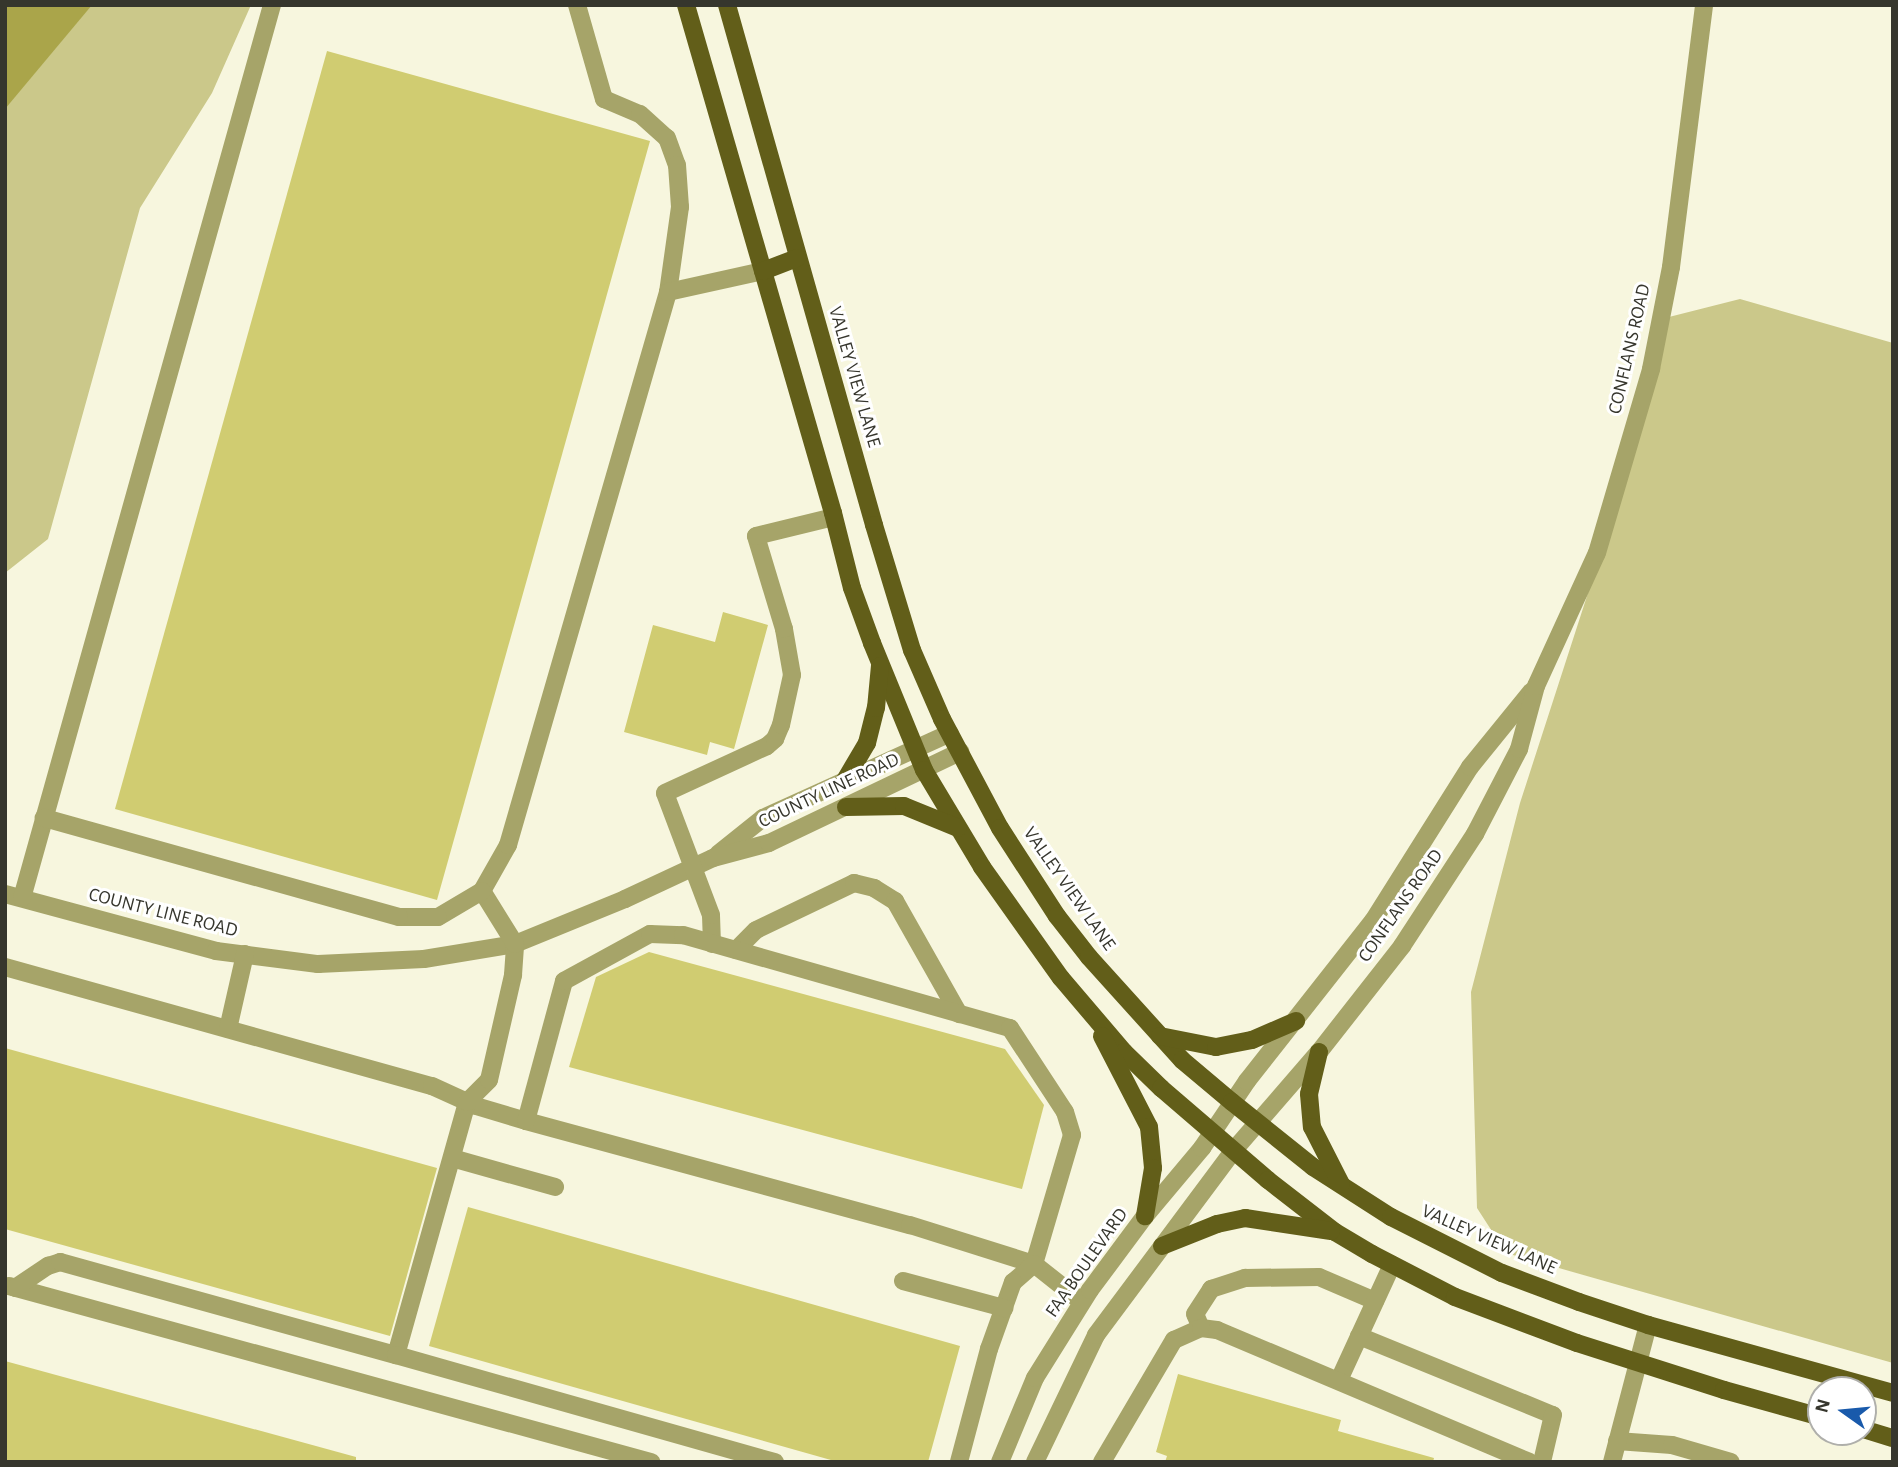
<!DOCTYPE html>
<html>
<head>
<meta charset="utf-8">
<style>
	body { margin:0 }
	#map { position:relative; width:1898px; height:1467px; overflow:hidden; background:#f7f6de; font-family:"Alegreya Sans",sans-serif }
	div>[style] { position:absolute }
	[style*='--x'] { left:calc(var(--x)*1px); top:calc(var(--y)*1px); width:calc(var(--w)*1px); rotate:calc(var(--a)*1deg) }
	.green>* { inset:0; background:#cbc88a }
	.water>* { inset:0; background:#aaa54a }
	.building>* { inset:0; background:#d0cc71 }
	.minor>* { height:18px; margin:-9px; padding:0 9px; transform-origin:9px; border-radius:9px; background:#a6a469 }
	.major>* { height:18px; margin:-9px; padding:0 9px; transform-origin:9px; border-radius:9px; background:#625e19 }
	span { translate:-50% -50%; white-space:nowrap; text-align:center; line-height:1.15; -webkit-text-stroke:6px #fff; paint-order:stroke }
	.street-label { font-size:19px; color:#36362d }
	.frame { position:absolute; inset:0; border:7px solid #36362d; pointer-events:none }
	.north { position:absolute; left:1807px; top:1376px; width:70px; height:70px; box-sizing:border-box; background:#fff; border:2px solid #afafab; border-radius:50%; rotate:285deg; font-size:19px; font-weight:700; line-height:28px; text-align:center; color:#36362d }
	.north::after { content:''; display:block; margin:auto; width:24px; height:32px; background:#195aab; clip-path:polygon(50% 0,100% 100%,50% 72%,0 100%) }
</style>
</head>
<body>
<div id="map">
	<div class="green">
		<div style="clip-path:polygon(5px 5px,251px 5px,212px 93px,140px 208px,48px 539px,5px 573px)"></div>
		<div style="clip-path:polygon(1740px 299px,1893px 343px,1893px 1363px,1506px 1253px,1477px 1208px,1471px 992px,1520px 803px,1598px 562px,1665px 318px)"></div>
	</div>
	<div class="water">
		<div style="clip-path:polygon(5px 5px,92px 5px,5px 109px)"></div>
	</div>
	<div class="building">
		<div style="clip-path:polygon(327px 51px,650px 141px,437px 900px,115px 809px)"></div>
		<div style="clip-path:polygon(723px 612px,768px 625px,734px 749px,710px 742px,707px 755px,624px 732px,653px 625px,715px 642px)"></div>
		<div style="clip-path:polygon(649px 952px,1005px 1049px,1044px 1105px,1022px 1189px,569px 1067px,596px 977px)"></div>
		<div style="clip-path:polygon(5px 1048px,437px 1168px,390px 1336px,5px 1229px)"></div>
		<div style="clip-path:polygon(468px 1207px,960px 1346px,928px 1462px,838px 1462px,429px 1346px)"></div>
		<div style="clip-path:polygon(5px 1361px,356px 1457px,356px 1462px,5px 1462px)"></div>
		<div style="clip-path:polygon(1178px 1374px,1341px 1420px,1338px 1431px,1434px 1458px,1433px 1462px,1165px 1462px,1167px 1456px,1156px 1452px)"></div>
	</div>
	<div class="minor">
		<div style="--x:577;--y:5;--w:98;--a:74"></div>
		<div style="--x:604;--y:99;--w:39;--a:23"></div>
		<div style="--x:640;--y:114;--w:36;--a:42"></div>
		<div style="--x:667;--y:138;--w:29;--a:70"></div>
		<div style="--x:677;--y:165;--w:42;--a:85.9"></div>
		<div style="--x:680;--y:207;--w:86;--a:98"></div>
		<div style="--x:718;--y:854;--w:58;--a:-38.7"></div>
		<div style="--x:763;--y:818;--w:205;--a:-24.4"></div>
		<div style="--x:482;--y:891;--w:53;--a:-60.5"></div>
		<div style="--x:508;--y:845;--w:576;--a:-73.86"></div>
		<div style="--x:668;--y:292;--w:97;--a:-12.5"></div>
		<div style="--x:5;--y:894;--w:219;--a:15.1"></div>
		<div style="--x:216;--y:951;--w:103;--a:7.3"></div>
		<div style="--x:318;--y:964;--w:106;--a:-2.7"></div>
		<div style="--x:424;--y:959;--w:92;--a:-9.4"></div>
		<div style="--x:515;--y:944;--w:119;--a:-22.2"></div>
		<div style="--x:625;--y:899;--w:97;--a:-25"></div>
		<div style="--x:713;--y:858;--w:58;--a:-15"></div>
		<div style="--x:769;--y:843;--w:212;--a:-25.5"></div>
		<div style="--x:22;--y:898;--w:927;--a:-74.36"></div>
		<div style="--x:712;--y:944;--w:29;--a:-92"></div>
		<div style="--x:711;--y:915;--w:130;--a:-110.7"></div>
		<div style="--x:665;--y:793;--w:112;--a:-24.7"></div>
		<div style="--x:767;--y:746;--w:11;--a:-41"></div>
		<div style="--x:775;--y:739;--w:15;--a:-67"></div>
		<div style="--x:781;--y:725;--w:51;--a:-77.6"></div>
		<div style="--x:792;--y:675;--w:47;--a:-99.9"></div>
		<div style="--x:784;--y:629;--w:97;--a:-106.8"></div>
		<div style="--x:756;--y:536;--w:80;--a:-13.7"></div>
		<div style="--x:736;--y:950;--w:28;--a:-45"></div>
		<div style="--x:756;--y:930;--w:109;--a:-25.6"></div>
		<div style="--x:854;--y:883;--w:21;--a:14"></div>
		<div style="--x:874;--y:888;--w:25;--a:32"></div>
		<div style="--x:895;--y:901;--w:130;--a:60.5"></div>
		<div style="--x:5;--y:967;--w:443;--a:15.6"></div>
		<div style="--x:432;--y:1086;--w:48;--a:24.4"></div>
		<div style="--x:476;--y:1106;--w:52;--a:16.7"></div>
		<div style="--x:526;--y:1121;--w:398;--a:15.2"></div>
		<div style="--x:910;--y:1225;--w:130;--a:17.5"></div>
		<div style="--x:1034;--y:1264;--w:61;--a:38.4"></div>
		<div style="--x:228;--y:1029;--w:77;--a:-77.2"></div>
		<div style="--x:526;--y:1121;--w:145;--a:-74.8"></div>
		<div style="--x:564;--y:981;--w:98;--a:-28.7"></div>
		<div style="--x:650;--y:934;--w:33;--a:2"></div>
		<div style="--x:683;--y:935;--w:340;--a:15.9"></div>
		<div style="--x:1010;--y:1028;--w:100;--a:56.8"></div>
		<div style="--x:1065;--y:1112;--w:24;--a:73"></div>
		<div style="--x:1072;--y:1135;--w:134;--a:106.4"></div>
		<div style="--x:1034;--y:1264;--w:28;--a:139"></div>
		<div style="--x:1013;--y:1282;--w:71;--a:109.7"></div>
		<div style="--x:989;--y:1349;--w:117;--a:104.9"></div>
		<div style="--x:452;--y:1158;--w:107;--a:15.7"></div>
		<div style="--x:903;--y:1281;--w:105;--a:15"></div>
		<div style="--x:9;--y:1286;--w:666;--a:15.33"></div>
		<div style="--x:15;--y:1288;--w:40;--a:-34"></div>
		<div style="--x:48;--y:1266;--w:13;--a:-18"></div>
		<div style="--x:60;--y:1262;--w:349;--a:15.5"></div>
		<div style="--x:396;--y:1355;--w:263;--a:-74.3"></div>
		<div style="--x:467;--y:1102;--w:31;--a:-45"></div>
		<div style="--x:489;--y:1080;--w:108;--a:-77.1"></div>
		<div style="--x:513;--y:975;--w:31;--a:-86"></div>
		<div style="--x:515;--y:944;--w:62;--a:-121.9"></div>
		<div style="--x:482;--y:891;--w:51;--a:149.4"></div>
		<div style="--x:438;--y:917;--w:39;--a:180"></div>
		<div style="--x:399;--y:917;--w:369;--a:-164.4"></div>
		<div style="--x:1201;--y:1328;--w:15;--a:-113"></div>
		<div style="--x:1195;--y:1314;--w:30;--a:-57"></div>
		<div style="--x:1211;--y:1289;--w:36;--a:-18"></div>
		<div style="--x:1245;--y:1278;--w:74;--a:-0.8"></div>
		<div style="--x:1319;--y:1277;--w:61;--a:23.2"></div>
		<div style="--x:1359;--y:1336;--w:209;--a:22.2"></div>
		<div style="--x:1553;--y:1415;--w:48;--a:103.2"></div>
		<div style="--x:396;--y:1355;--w:394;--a:15.8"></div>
		<div style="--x:1339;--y:1380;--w:127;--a:-65.3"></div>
		<div style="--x:1617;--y:1441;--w:55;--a:4.2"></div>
		<div style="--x:1672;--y:1445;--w:61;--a:16.1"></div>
		<div style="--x:1000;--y:1462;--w:91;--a:-67.4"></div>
		<div style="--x:1035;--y:1378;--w:104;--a:-58"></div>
		<div style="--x:1090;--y:1290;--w:92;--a:-53.4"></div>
		<div style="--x:1145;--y:1216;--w:89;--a:-50"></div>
		<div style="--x:1202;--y:1148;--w:81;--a:-56.1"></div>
		<div style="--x:1247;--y:1081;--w:204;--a:-51.8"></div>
		<div style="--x:1373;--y:921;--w:182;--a:-57.8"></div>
		<div style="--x:1470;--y:767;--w:97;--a:-50.9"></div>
		<div style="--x:1035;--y:1462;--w:141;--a:-64.3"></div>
		<div style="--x:1096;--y:1335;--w:231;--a:-53.3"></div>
		<div style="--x:1234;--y:1150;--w:130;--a:-49.1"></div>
		<div style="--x:1319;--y:1052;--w:135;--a:-51.9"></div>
		<div style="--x:1402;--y:946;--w:134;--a:-56.9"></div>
		<div style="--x:1475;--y:834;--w:96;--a:-62.6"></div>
		<div style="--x:1519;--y:749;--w:65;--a:-74.9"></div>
		<div style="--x:1536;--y:686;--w:146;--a:-65.4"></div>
		<div style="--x:1597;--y:553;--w:192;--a:-73.6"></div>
		<div style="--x:1651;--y:369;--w:104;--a:-78.9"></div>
		<div style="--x:1671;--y:267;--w:264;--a:-82.8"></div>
		<div style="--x:1102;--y:1462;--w:142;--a:-59.5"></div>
		<div style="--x:1174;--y:1340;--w:30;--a:-24"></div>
		<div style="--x:1201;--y:1328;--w:16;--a:7"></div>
		<div style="--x:1217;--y:1330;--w:339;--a:22.9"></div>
		<div style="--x:1612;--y:1462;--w:142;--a:-75.3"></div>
	</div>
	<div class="major">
		<div style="--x:686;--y:5;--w:529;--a:73.86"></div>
		<div style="--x:833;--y:513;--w:77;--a:75.8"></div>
		<div style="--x:852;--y:588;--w:59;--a:70"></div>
		<div style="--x:872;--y:643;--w:137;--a:67.7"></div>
		<div style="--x:924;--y:770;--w:113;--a:59.1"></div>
		<div style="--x:982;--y:867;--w:136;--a:54.6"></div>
		<div style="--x:1061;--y:978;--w:97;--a:49.6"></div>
		<div style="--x:1124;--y:1052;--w:52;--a:44.2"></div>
		<div style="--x:1161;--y:1088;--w:141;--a:40.7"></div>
		<div style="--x:1268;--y:1180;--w:85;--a:37.8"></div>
		<div style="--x:1335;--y:1232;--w:43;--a:30.7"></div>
		<div style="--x:1372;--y:1254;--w:93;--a:27.4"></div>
		<div style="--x:1455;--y:1297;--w:130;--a:20.7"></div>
		<div style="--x:1577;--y:1343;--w:154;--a:17.7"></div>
		<div style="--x:1724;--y:1390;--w:101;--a:15.6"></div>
		<div style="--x:727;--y:5;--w:540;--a:74.21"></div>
		<div style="--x:874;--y:525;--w:131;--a:73.1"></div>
		<div style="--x:912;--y:650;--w:75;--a:66.5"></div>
		<div style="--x:942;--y:719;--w:123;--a:62"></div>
		<div style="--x:1000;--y:828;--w:105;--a:57.1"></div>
		<div style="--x:1057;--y:916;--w:52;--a:52"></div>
		<div style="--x:1089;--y:957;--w:139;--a:47.9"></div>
		<div style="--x:1182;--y:1060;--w:65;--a:40"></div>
		<div style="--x:1232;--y:1102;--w:104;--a:38.7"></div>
		<div style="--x:1313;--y:1167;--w:93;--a:32.7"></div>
		<div style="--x:1391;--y:1217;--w:124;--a:26.8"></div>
		<div style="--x:1502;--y:1273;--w:82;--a:20.6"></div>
		<div style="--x:1579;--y:1302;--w:73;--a:18.4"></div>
		<div style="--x:1648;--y:1325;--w:254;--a:15.5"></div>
		<div style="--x:763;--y:271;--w:36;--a:-21"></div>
		<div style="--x:844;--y:782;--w:45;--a:-59.5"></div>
		<div style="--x:867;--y:743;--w:36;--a:-76"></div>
		<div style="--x:876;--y:708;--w:42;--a:-84.6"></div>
		<div style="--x:846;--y:807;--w:58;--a:-1"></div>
		<div style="--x:904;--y:806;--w:58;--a:22.2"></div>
		<div style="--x:1102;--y:1036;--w:102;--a:62.7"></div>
		<div style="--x:1149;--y:1127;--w:41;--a:84.4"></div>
		<div style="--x:1153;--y:1168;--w:49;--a:99.5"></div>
		<div style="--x:1160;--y:1036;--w:57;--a:11.1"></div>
		<div style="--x:1216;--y:1047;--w:37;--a:-11"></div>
		<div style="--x:1252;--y:1040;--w:48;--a:-23.4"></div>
		<div style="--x:1319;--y:1052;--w:43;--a:103.4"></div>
		<div style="--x:1309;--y:1094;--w:33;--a:85"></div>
		<div style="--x:1312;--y:1127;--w:64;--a:63"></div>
		<div style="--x:1162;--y:1246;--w:59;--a:-21.8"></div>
		<div style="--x:1217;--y:1224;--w:29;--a:-12"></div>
		<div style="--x:1245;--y:1218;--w:87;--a:8.6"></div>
		<div style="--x:1863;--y:1429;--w:31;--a:17"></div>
	</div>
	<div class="street-label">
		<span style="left:1630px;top:349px;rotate:-77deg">CONFLANS ROAD</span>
		<span style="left:854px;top:377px;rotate:74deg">VALLEY VIEW LANE</span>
		<span style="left:829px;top:791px;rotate:-25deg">COUNTY LINE ROAD</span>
		<span style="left:1069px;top:889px;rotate:55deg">VALLEY VIEW LANE</span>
		<span style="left:1401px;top:906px;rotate:-55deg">CONFLANS ROAD</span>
		<span style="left:163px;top:913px;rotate:14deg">COUNTY LINE ROAD</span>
		<span style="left:1489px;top:1240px;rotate:24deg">VALLEY VIEW LANE</span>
		<span style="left:1087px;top:1263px;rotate:-55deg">FAA BOULEVARD</span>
	</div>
	<div class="frame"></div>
	<div class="north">N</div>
</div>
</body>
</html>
